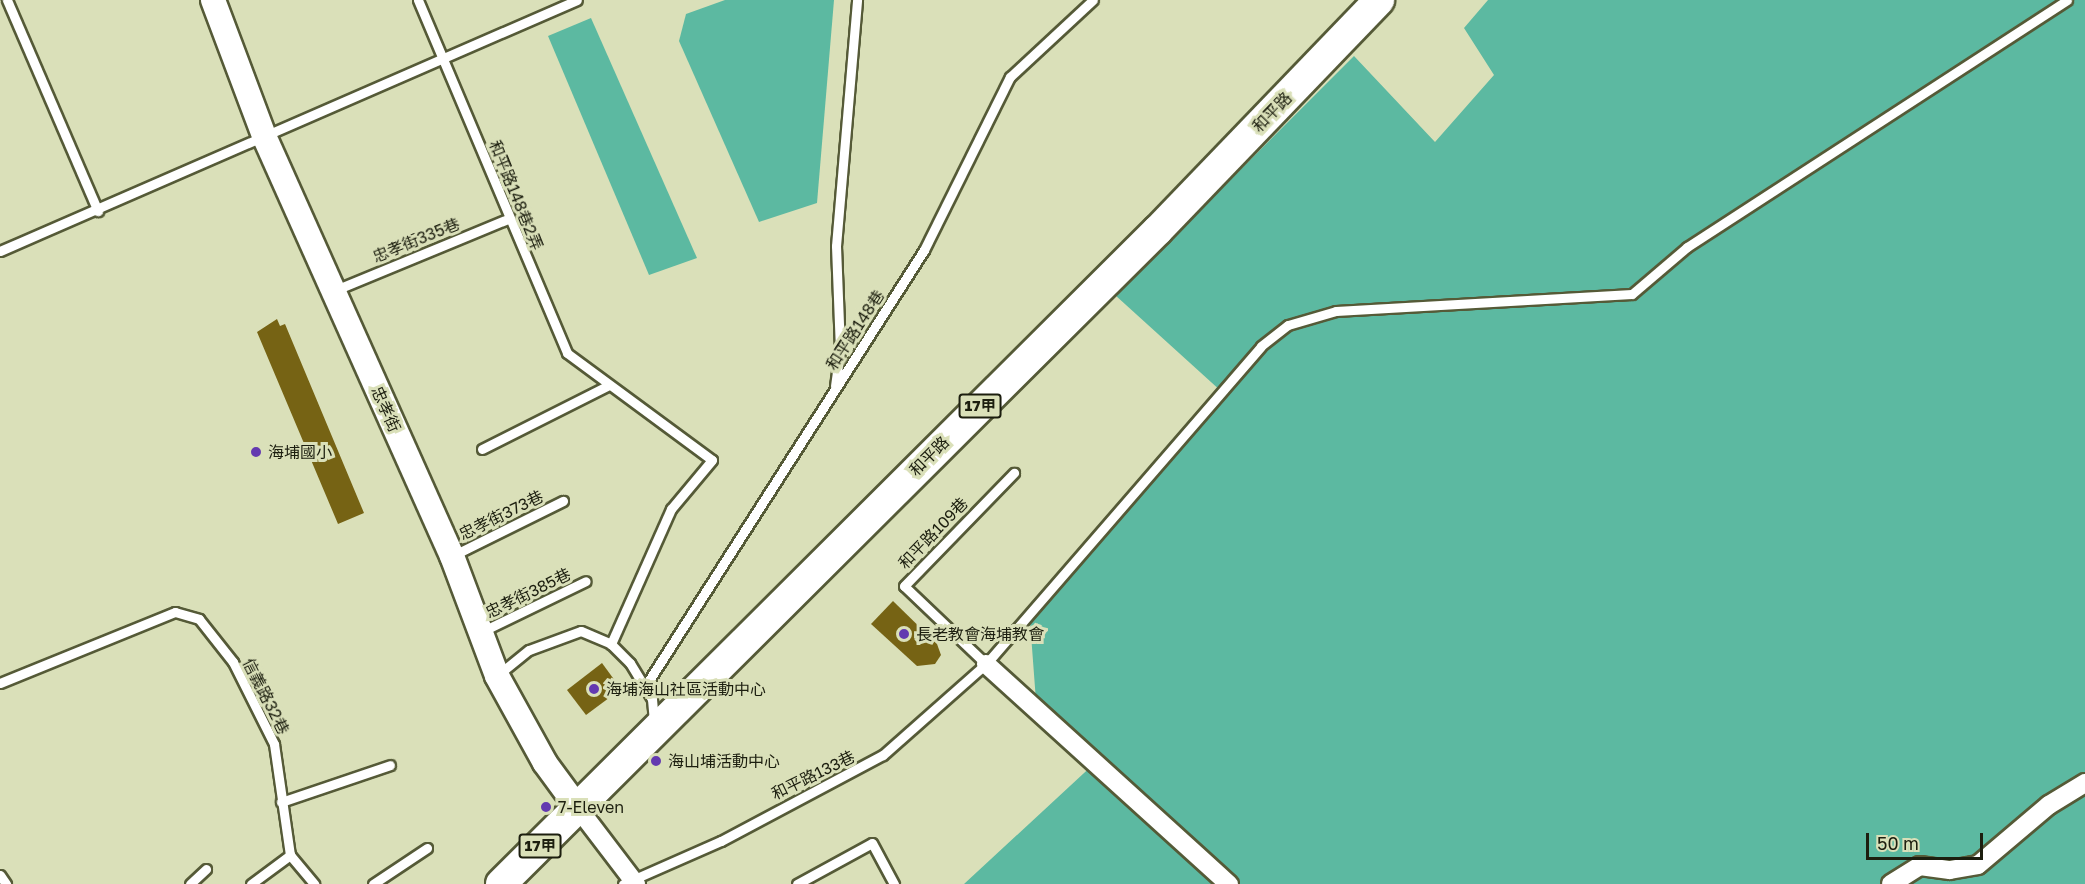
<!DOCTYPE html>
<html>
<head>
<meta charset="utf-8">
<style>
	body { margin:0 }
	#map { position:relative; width:2085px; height:884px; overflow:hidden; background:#dae0b9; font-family:"Golos Text","Noto Sans TC",sans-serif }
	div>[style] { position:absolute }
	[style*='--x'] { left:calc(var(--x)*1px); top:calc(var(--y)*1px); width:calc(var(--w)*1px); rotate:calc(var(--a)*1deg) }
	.water>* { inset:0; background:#5cb9a1 }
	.building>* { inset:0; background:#766314 }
	.roads { filter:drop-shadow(2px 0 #555a37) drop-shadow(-2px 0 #555a37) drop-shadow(0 2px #555a37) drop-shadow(0 -2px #555a37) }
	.service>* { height:9px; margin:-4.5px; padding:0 4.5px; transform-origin:4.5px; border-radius:4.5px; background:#fff }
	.minor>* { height:18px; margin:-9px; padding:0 9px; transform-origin:9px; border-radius:9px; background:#fff }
	.tertiary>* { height:24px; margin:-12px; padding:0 12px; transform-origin:12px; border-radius:12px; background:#fff }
	.primary>* { height:30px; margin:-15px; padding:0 15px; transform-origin:15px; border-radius:15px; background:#fff }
	.dots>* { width:16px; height:16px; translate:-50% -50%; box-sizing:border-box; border:3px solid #dae0b9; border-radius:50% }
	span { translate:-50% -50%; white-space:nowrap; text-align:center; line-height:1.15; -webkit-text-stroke:6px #dae0b9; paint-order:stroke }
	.shield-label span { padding:2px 4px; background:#dae0b9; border:2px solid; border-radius:4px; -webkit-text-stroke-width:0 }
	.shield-label { font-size:15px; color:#1c1e0f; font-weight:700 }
	.street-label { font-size:16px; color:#1c1e0f }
	.poi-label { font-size:16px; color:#1c1e0f }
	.left { translate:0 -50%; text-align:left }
	.scale { position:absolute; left:1866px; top:833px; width:117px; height:27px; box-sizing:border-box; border:3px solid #1c1e0f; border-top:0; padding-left:8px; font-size:18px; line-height:21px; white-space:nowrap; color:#1c1e0f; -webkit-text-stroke:4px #dae0b9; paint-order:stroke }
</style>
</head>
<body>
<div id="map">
	<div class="water">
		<div style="clip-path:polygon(725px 0,834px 0,817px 203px,759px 222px,679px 41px,686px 14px)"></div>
		<div style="clip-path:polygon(1488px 0,2085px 0,2085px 884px,964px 884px,1097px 761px,1036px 701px,1030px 621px,1222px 392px,1115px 295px,1354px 56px,1435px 142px,1494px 75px,1464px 28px)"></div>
		<div style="clip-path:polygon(591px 18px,697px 258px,649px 275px,548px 36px)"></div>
	</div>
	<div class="building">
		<div style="clip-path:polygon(277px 319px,280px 326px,285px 324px,364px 513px,338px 524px,257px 332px)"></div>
		<div style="clip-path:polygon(893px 601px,937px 644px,941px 655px,935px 664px,917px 666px,871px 624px)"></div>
		<div style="clip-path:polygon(602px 663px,621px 689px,586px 715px,567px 690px)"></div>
	</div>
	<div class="roads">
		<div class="service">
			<div style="--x:7;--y:0;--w:230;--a:66.7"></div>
			<div style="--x:418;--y:0;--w:383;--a:67.1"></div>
			<div style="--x:567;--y:353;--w:180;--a:36.4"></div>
			<div style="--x:712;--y:460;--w:64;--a:129.9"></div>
			<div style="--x:671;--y:509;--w:148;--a:114"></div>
			<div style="--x:0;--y:251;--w:629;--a:-23.51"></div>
			<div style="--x:333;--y:291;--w:191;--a:-22.4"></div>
			<div style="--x:835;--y:386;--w:36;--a:-82"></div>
			<div style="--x:840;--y:350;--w:104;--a:-92.2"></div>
			<div style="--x:836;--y:246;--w:247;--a:-85.1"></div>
			<div style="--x:482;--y:449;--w:140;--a:-26.7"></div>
			<div style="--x:452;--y:556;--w:124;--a:-26.4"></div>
			<div style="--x:483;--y:631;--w:114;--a:-25.9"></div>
			<div style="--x:986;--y:664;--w:113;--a:-136.4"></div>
			<div style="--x:904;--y:586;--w:158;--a:-45.8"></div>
			<div style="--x:499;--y:674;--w:38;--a:-39"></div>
			<div style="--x:529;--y:650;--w:55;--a:-20.1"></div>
			<div style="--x:581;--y:631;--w:33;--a:23"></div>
			<div style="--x:611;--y:644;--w:27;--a:45"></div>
			<div style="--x:630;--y:663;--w:42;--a:58.6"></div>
			<div style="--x:652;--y:699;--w:21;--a:85"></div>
			<div style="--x:0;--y:683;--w:189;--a:-22.1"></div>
			<div style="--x:175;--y:612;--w:25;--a:16"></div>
			<div style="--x:199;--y:619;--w:55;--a:51.7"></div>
			<div style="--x:233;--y:662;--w:92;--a:63.4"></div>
			<div style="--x:274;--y:744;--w:112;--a:81.8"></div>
			<div style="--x:290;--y:855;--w:38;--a:50"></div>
			<div style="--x:646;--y:685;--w:516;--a:-57.42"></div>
			<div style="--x:924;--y:250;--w:193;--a:-63.6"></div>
			<div style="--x:1010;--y:77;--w:113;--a:-42.9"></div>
			<div style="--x:281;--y:802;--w:115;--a:-18.7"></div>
			<div style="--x:0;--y:875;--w:11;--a:56"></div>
			<div style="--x:190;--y:884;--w:22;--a:-43"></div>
			<div style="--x:251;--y:884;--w:49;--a:-36.6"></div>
			<div style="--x:373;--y:884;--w:65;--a:-33.7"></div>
			<div style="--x:623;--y:884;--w:107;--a:-23.7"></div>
			<div style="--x:721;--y:841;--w:183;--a:-28"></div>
			<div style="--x:883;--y:755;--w:137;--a:-41.5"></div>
			<div style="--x:986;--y:664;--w:420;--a:-49.1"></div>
			<div style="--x:1261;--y:346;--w:34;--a:-38"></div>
			<div style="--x:1288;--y:325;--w:50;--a:-16.3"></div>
			<div style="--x:1336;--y:311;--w:296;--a:-3.3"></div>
			<div style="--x:1632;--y:294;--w:72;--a:-40.5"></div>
			<div style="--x:1687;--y:247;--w:453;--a:-33"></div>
			<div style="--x:797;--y:884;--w:85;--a:-28.7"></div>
			<div style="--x:872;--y:843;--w:47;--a:61.8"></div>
		</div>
		<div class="minor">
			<div style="--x:986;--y:664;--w:328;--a:42.2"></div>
			<div style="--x:578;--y:808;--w:96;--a:52.7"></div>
			<div style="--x:1891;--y:884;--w:34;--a:-32"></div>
			<div style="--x:1920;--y:866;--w:30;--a:8"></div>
			<div style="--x:1950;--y:870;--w:28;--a:-10"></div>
			<div style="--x:1978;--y:865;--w:93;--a:-40.2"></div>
			<div style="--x:2049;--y:805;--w:42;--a:-31.4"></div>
		</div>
		<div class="tertiary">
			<div style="--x:213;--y:0;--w:147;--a:69.4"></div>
			<div style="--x:265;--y:138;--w:458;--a:65.9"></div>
			<div style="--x:452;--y:556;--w:128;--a:69.4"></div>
			<div style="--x:497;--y:676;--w:99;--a:61.1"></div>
			<div style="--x:545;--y:763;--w:56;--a:53.7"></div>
		</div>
		<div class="primary">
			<div style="--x:501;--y:884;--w:927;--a:-44.87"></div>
			<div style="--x:1158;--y:230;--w:319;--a:-46.1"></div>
		</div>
	</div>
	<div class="dots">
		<div style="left:256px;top:452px;background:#6339b0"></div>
		<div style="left:904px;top:634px;background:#6339b0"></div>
		<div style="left:594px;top:689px;background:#6339b0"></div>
		<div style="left:656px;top:761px;background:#6339b0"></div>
		<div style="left:546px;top:807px;background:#6339b0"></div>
	</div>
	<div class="shield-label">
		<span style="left:980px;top:406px">17甲</span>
		<span style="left:540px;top:846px">17甲</span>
	</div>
	<div class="street-label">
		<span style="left:1272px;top:112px;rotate:-46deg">和平路</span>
		<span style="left:516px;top:195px;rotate:68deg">和平路148巷2弄</span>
		<span style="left:416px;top:240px;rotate:-22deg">忠孝街335巷</span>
		<span style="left:855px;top:330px;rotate:-57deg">和平路148巷</span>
		<span style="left:386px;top:409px;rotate:66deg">忠孝街</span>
		<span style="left:929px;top:456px;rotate:-45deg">和平路</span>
		<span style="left:501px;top:515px;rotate:-26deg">忠孝街373巷</span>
		<span style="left:933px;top:533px;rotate:-46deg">和平路109巷</span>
		<span style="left:528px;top:593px;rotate:-26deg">忠孝街385巷</span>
		<span style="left:266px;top:696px;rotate:63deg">信義路32巷</span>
		<span style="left:813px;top:775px;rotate:-26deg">和平路133巷</span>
	</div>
	<div class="poi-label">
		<span class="left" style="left:268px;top:452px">海埔國小</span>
		<span class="left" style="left:916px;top:634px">長老教會海埔教會</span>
		<span class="left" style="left:606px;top:689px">海埔海山社區活動中心</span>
		<span class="left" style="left:668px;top:761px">海山埔活動中心</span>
		<span class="left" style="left:558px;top:807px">7-Eleven</span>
	</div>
	<div class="scale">50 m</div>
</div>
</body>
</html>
